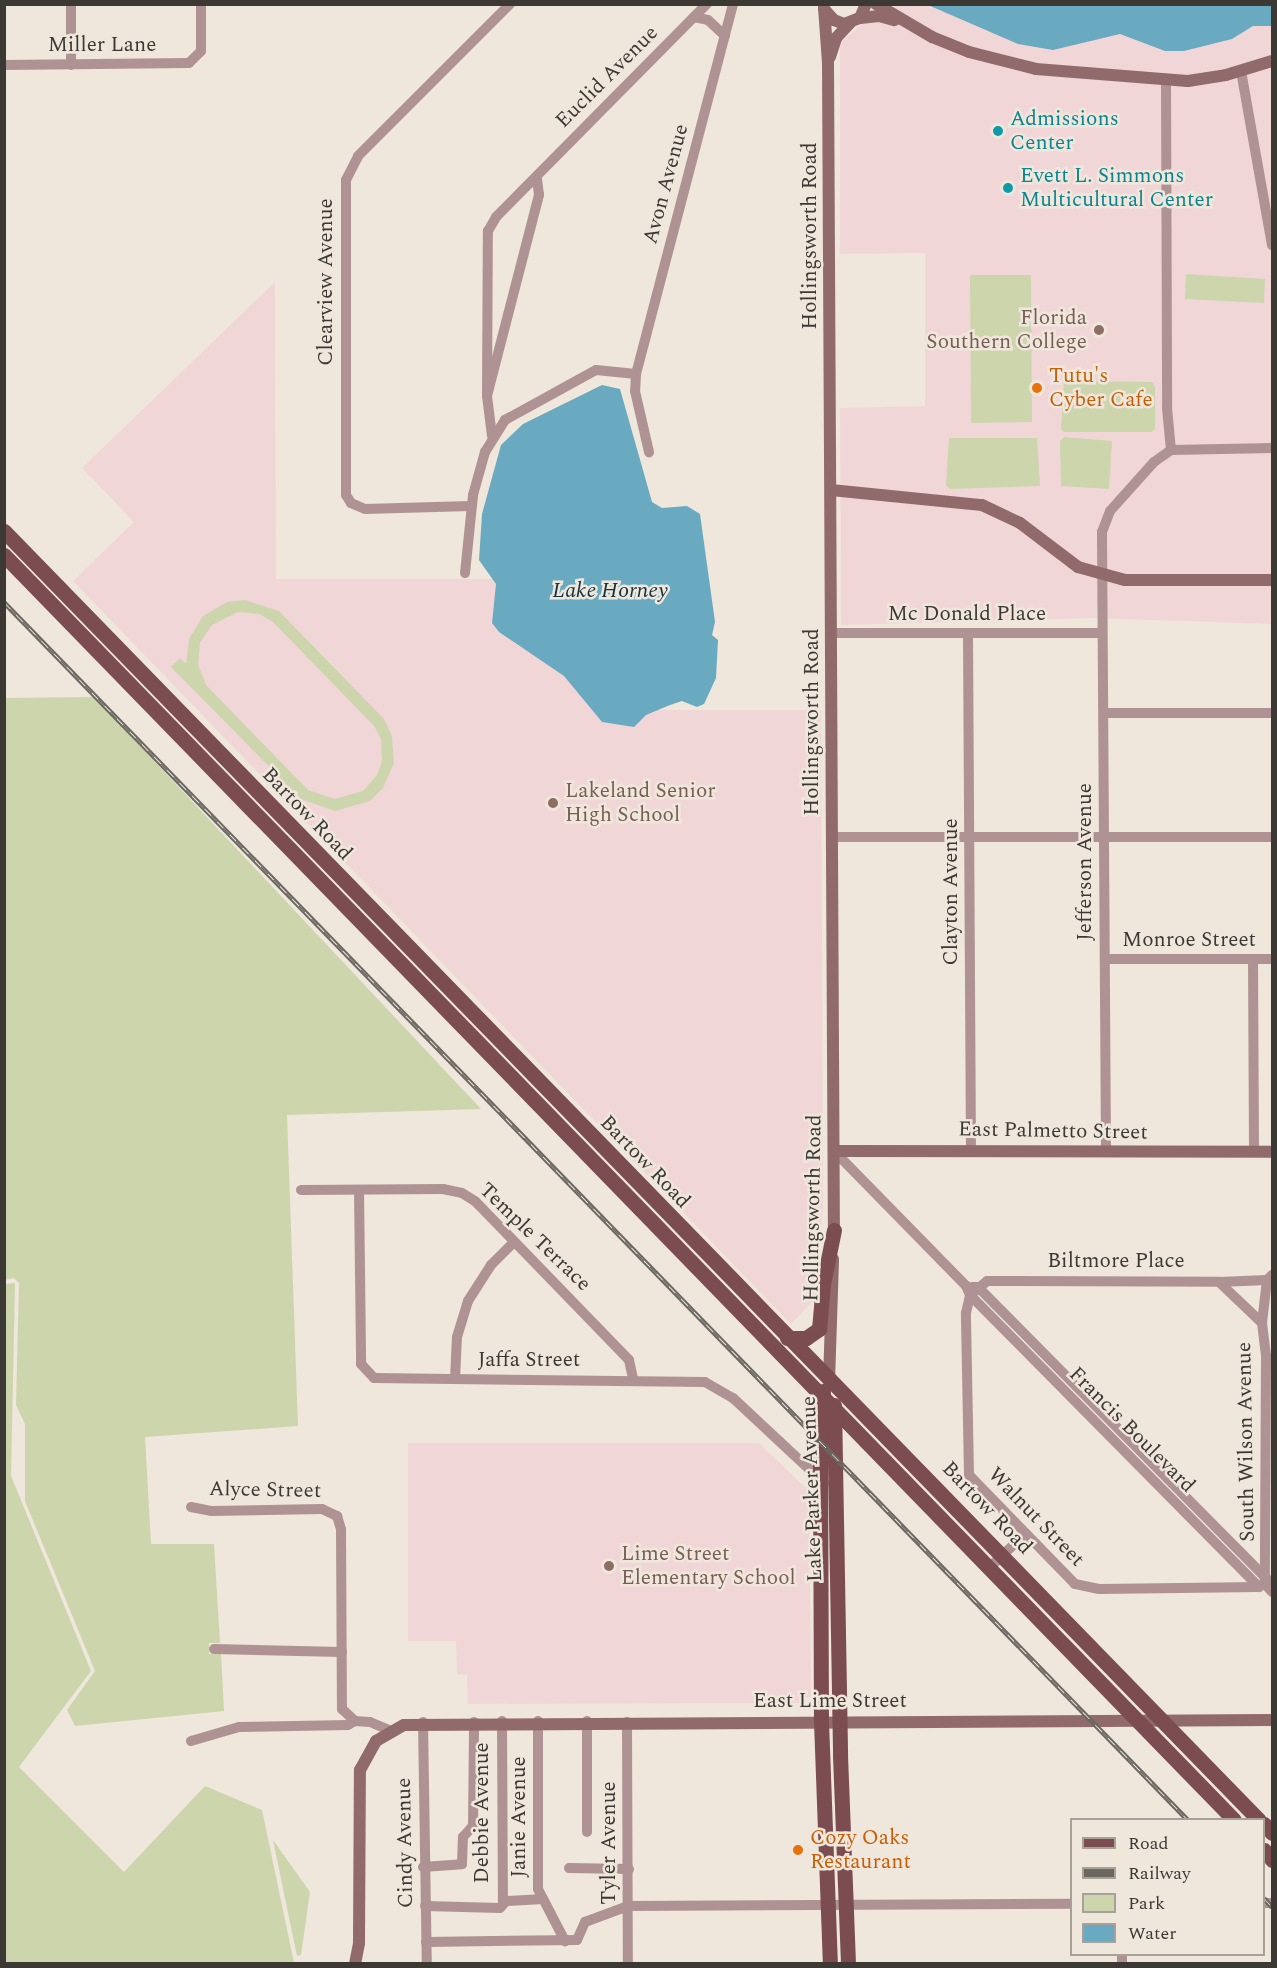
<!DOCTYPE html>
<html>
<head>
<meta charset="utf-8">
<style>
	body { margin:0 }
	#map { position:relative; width:1277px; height:1968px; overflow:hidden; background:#efe6dc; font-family:Spectral,serif }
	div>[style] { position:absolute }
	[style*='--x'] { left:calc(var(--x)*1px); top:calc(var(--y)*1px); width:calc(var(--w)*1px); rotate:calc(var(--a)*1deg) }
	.education>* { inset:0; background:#f1d6d8 }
	.green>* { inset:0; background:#cdd5ad }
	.water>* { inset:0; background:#69aac1 }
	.street>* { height:10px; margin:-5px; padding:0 5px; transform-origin:5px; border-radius:5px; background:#af9394 }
	.secondary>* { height:12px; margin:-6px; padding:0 6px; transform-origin:6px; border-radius:6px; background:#916a6c }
	.primary>* { height:15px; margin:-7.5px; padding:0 7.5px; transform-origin:7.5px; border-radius:7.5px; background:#7b4c50 }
	.rail>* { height:5px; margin-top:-2.5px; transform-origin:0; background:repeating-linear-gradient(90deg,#efe6dc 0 9px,#6b6761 0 18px); box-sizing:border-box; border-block:2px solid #6b6761 }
	.dots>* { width:16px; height:16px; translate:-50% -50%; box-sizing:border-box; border:3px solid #efe6dc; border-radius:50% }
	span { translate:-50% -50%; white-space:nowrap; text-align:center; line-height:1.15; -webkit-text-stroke:5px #efe6dc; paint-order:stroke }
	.street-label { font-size:21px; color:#3c3935 }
	.culture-label { font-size:21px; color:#0d838f }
	.left { translate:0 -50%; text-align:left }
	.education-label { font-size:21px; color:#785e54 }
	.right { translate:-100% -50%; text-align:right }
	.food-label { font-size:21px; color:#c56008 }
	.water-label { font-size:22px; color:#13333d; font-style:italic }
	.frame { position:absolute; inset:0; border:6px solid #3c3935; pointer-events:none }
	.legend { position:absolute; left:1070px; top:1818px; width:195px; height:138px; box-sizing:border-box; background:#efe6dc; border:2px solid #a7a199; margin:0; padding:8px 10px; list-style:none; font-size:18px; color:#3c3935 }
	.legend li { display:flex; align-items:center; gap:12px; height:30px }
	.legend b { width:30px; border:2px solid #a7a199 }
</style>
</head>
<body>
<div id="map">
	<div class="education">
		<div style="clip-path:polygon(885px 5px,979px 5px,1272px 19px,1272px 624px,1092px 618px,841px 625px,840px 408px,925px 406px,925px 253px,840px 254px,840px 43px)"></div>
		<div style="clip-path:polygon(275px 282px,276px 579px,514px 579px,646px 710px,821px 710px,823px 1206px,814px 1300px,791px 1324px,73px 581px,134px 522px,82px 468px)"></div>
		<div style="clip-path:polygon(408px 1443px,759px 1443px,809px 1491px,811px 1697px,800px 1697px,800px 1703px,468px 1704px,467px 1675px,457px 1674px,456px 1641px,408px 1641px)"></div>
	</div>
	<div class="green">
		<div style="clip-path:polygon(1186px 274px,1265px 279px,1264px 303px,1185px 299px)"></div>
		<div style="clip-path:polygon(970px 275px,1031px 275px,1032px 422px,971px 423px)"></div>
		<div style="clip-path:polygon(1064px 381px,1152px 382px,1155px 387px,1155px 429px,1152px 432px,1064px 432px,1061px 429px)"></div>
		<div style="clip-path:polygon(1064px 437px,1112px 441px,1109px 489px,1061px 486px,1060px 441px)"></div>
		<div style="clip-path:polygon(949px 438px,1037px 438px,1040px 486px,950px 489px,946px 485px)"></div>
		<div style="clip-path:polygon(evenodd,245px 600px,279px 611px,384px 719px,392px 736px,394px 763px,383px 788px,370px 801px,335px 811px,301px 799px,171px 667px,180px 658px,186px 664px,189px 639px,203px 616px,227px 602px,245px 600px,238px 612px,259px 614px,272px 621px,374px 726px,381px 739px,382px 761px,377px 775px,363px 791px,335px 799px,308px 790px,206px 685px,198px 664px,200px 643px,212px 625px,238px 612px)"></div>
		<div style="clip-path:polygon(94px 697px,481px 1109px,287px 1115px,298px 1426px,145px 1437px,151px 1544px,214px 1544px,220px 1643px,209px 1643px,209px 1654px,221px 1654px,224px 1711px,75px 1726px,67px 1710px,95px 1671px,25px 1501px,25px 1424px,16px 1405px,19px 1283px,14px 1278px,5px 1280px,4px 698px)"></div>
		<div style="clip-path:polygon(15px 1283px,11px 1476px,91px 1671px,19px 1767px,124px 1872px,205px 1786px,262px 1810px,294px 1963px,5px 1963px,4px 1284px)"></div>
		<div style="clip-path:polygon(273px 1840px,310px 1892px,301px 1955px,297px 1956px)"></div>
	</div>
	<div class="water">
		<div style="clip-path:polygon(928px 5px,1272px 5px,1272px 26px,1253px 26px,1232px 39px,1184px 51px,1165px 51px,1120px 34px,1053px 50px,1018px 44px)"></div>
		<div style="clip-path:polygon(602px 385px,620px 389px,652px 502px,662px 508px,687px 506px,700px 514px,715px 622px,712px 635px,718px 640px,716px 678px,704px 704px,697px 707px,682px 701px,670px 705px,646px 715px,634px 727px,602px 722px,564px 676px,499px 632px,492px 623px,496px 584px,479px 560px,482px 514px,501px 445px,523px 424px)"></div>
	</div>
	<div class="street">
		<div style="--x:694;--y:17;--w:14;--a:12"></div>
		<div style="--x:708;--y:20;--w:23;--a:43"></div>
		<div style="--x:4;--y:65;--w:185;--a:-0.6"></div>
		<div style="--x:189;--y:63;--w:17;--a:-45"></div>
		<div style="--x:201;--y:51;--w:47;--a:-90"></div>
		<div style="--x:71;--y:65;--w:61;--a:-90"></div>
		<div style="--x:1241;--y:71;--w:177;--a:79.9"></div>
		<div style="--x:1166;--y:81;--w:327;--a:89.8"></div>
		<div style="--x:1167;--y:408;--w:42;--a:84.6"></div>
		<div style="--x:636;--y:374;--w:383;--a:-75.3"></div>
		<div style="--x:487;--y:396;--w:165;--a:-89.7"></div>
		<div style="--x:488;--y:231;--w:16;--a:-60"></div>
		<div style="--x:496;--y:217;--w:300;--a:-45.3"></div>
		<div style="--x:492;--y:436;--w:40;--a:-97.1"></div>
		<div style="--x:487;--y:396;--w:208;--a:-75.5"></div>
		<div style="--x:539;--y:195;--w:16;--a:-97"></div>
		<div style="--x:471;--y:506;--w:106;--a:178.4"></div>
		<div style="--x:365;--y:509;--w:15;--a:-157"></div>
		<div style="--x:351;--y:503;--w:9;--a:-122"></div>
		<div style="--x:346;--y:495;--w:315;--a:-90"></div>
		<div style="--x:346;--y:180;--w:27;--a:-63"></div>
		<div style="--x:358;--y:156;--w:215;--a:-45"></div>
		<div style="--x:465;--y:573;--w:78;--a:-84.1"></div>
		<div style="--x:473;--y:495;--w:45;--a:-74.4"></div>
		<div style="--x:485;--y:452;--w:38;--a:-58"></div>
		<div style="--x:505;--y:420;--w:104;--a:-28.8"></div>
		<div style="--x:596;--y:370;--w:40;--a:5.7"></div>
		<div style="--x:636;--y:374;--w:17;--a:93"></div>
		<div style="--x:635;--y:391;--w:63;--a:77.1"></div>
		<div style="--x:831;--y:633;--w:271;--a:0"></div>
		<div style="--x:968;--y:634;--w:515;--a:89.67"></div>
		<div style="--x:1104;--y:713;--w:168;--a:0"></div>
		<div style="--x:832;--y:837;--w:440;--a:0"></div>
		<div style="--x:1105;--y:959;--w:167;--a:0"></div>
		<div style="--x:1253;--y:959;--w:192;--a:89.7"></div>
		<div style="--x:834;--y:1151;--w:189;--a:45.6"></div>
		<div style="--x:966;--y:1286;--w:10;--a:66"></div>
		<div style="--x:970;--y:1295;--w:411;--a:45.3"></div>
		<div style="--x:1106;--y:1151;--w:619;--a:-90.37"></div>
		<div style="--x:1102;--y:532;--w:22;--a:-69"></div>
		<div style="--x:1110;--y:511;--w:66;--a:-48.1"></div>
		<div style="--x:1154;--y:462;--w:21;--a:-35"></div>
		<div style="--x:1171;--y:450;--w:101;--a:-1.1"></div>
		<div style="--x:301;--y:1190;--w:142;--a:-0.4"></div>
		<div style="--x:443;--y:1189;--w:19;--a:12"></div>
		<div style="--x:462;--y:1193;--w:15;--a:32"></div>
		<div style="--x:475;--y:1201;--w:221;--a:45.9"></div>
		<div style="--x:629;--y:1360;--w:19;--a:78"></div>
		<div style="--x:359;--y:1190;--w:174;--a:89.3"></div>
		<div style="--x:361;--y:1364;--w:19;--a:47"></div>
		<div style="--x:374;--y:1378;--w:331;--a:0.7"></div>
		<div style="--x:705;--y:1382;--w:32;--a:30"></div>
		<div style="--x:733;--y:1398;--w:125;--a:43"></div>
		<div style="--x:1219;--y:1282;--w:59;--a:43.6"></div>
		<div style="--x:1262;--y:1323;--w:33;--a:83"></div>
		<div style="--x:1266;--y:1356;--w:225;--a:90.3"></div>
		<div style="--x:972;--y:1287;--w:6;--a:0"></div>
		<div style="--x:978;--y:1287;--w:411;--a:45.3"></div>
		<div style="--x:1262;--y:1323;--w:43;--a:-83.4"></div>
		<div style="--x:455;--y:1379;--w:42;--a:-87.3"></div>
		<div style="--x:457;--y:1337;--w:38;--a:-73"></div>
		<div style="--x:468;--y:1301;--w:43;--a:-57.4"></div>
		<div style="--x:491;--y:1265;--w:33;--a:-45"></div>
		<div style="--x:191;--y:1507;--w:20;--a:11"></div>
		<div style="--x:211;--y:1511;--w:111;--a:-1"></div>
		<div style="--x:322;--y:1509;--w:17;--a:25"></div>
		<div style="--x:337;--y:1516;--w:14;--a:73"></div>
		<div style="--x:341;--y:1529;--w:180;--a:89.7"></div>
		<div style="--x:342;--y:1709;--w:18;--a:43"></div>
		<div style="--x:355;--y:1721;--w:15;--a:4"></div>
		<div style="--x:370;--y:1722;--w:21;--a:23"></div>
		<div style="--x:990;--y:1567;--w:47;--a:-43.3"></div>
		<div style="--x:1264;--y:1583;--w:12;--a:48"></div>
		<div style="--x:1259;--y:1587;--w:160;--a:179.3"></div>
		<div style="--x:1099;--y:1589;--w:25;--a:-168"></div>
		<div style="--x:1075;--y:1584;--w:152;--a:-134.2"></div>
		<div style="--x:969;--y:1475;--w:162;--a:-91.1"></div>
		<div style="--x:966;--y:1313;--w:18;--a:-77"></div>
		<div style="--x:970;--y:1295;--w:22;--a:-39"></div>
		<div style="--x:987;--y:1281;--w:232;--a:0.2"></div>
		<div style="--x:1219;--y:1282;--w:48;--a:-2.4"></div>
		<div style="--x:1267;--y:1280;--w:7;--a:-45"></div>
		<div style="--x:214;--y:1649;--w:128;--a:1.3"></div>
		<div style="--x:502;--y:1721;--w:183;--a:89.7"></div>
		<div style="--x:538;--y:1721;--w:168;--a:90"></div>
		<div style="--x:538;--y:1889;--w:59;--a:62.6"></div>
		<div style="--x:587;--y:1721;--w:111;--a:90"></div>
		<div style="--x:423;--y:1722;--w:242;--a:89.1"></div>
		<div style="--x:627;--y:1722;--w:242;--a:89.8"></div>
		<div style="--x:191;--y:1741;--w:50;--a:-16.3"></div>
		<div style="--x:239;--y:1727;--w:109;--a:-1.1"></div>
		<div style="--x:348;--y:1725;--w:8;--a:-30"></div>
		<div style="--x:423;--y:1867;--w:39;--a:-4"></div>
		<div style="--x:462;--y:1864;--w:27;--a:-88"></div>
		<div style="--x:463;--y:1837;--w:15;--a:-48"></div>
		<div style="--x:473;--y:1826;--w:104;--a:-89.4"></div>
		<div style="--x:569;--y:1868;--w:60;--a:1"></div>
		<div style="--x:1264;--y:1903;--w:8;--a:0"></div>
		<div style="--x:425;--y:1906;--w:75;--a:1.5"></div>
		<div style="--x:500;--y:1908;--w:9;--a:-49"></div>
		<div style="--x:506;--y:1901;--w:37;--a:-3"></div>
		<div style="--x:426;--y:1942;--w:151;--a:-0.8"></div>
		<div style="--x:577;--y:1940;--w:20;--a:-66"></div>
		<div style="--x:585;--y:1922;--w:46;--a:-20.4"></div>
		<div style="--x:628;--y:1906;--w:444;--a:-0.3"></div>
		<div style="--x:1122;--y:1954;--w:10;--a:90"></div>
	</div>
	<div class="secondary">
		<div style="--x:876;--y:4;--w:65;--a:30.5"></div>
		<div style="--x:932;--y:37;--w:40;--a:22"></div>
		<div style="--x:969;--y:52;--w:69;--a:14.2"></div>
		<div style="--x:1036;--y:69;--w:152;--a:4.5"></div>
		<div style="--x:1188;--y:81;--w:38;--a:-9"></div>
		<div style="--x:1226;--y:75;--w:48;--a:-16.9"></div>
		<div style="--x:824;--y:7;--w:56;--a:85.9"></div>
		<div style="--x:828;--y:63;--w:1176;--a:89.71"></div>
		<div style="--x:824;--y:9;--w:15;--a:48"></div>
		<div style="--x:834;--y:20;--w:11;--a:22"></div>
		<div style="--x:844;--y:24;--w:17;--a:-21"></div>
		<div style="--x:860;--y:18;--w:15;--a:-67"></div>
		<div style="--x:860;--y:18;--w:19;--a:-6"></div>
		<div style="--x:879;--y:16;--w:16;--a:15"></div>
		<div style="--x:830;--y:57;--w:20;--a:-72"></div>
		<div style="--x:836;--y:38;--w:21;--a:-47"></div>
		<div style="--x:831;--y:490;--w:152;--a:5.7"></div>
		<div style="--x:982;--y:505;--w:42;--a:25.3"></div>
		<div style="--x:1020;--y:523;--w:73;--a:37.2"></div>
		<div style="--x:1078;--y:567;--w:49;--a:15.5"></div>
		<div style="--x:1125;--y:580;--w:147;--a:0"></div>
		<div style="--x:834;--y:1151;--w:438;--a:0.1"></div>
		<div style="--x:829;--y:1381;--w:122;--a:-88.1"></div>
		<div style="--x:355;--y:1964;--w:21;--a:-79"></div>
		<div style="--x:359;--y:1943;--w:173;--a:-89.7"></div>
		<div style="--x:360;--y:1770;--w:33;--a:-61"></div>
		<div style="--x:376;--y:1741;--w:32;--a:-30"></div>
		<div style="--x:404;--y:1725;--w:868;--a:-0.33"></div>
	</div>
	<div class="primary">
		<div style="--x:4;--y:531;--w:1799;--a:45.77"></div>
		<div style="--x:4;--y:555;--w:1764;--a:45.8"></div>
		<div style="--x:787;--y:1338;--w:19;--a:0"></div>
		<div style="--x:806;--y:1338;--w:16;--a:-35"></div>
		<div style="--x:819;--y:1329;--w:45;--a:-84.9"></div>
		<div style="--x:823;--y:1284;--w:55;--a:-78.5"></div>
		<div style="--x:823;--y:1391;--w:51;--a:93.4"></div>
		<div style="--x:820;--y:1442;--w:279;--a:89.8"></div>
		<div style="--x:821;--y:1721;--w:243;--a:87.9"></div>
		<div style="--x:834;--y:1405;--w:350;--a:89"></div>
		<div style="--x:840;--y:1755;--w:209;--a:87.8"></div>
		<div style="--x:1264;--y:1824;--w:12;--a:48"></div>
		<div style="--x:1264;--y:1850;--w:13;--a:51"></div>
	</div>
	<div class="rail">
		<div style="--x:4;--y:602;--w:1699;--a:45.81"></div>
		<div style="--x:1264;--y:1898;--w:12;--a:48"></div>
	</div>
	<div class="dots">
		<div style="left:998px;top:131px;background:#0f9aa8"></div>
		<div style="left:1008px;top:188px;background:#0f9aa8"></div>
		<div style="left:1099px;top:330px;background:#8d6e63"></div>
		<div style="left:1037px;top:388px;background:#e8710a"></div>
		<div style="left:553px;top:803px;background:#8d6e63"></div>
		<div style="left:609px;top:1566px;background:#8d6e63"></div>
		<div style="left:798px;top:1850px;background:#e8710a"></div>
	</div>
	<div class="street-label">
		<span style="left:102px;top:45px">Miller Lane</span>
		<span style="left:607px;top:77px;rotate:-45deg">Euclid Avenue</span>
		<span style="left:666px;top:184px;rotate:-75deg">Avon Avenue</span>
		<span style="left:810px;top:236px;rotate:-90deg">Hollingsworth Road</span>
		<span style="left:326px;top:282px;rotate:-90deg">Clearview Avenue</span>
		<span style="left:967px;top:614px">Mc Donald Place</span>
		<span style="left:812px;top:722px;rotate:-90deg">Hollingsworth Road</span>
		<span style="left:307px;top:814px;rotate:46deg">Bartow Road</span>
		<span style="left:1085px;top:862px;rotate:-90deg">Jefferson Avenue</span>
		<span style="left:951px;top:892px;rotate:-90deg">Clayton Avenue</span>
		<span style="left:1189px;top:940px">Monroe Street</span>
		<span style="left:1053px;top:1131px;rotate:1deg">East Palmetto Street</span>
		<span style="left:645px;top:1162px;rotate:46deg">Bartow Road</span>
		<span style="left:813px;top:1208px;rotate:-89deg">Hollingsworth Road</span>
		<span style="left:535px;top:1237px;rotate:44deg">Temple Terrace</span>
		<span style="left:1116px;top:1261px">Biltmore Place</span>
		<span style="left:529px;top:1360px">Jaffa Street</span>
		<span style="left:1132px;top:1430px;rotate:45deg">Francis Boulevard</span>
		<span style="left:1246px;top:1442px;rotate:-91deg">South Wilson Avenue</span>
		<span style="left:812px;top:1489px;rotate:-92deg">Lake Parker Avenue</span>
		<span style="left:265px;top:1490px;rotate:1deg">Alyce Street</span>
		<span style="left:987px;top:1508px;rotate:46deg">Bartow Road</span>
		<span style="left:1036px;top:1517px;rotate:46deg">Walnut Street</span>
		<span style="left:830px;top:1701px">East Lime Street</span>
		<span style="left:482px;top:1813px;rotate:-90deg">Debbie Avenue</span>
		<span style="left:519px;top:1817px;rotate:-90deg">Janie Avenue</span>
		<span style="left:405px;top:1843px;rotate:-91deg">Cindy Avenue</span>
		<span style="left:609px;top:1843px;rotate:-90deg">Tyler Avenue</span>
	</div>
	<div class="culture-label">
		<span class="left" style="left:1010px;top:131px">Admissions<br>Center</span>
		<span class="left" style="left:1020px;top:188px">Evett L. Simmons<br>Multicultural Center</span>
	</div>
	<div class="education-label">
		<span class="right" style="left:1087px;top:330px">Florida<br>Southern College</span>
		<span class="left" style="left:565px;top:803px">Lakeland Senior<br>High School</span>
		<span class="left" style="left:621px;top:1566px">Lime Street<br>Elementary School</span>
	</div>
	<div class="food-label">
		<span class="left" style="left:1049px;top:388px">Tutu's<br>Cyber Cafe</span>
		<span class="left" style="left:810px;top:1850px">Cozy Oaks<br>Restaurant</span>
	</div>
	<div class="water-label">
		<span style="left:610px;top:591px">Lake Horney</span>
	</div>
	<div class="frame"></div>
	<ul class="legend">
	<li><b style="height:8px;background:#7b4c50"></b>Road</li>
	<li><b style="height:8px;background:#6b6761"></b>Railway</li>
	<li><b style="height:16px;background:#cdd5ad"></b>Park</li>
	<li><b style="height:16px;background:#69aac1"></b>Water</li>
	</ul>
</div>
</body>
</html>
